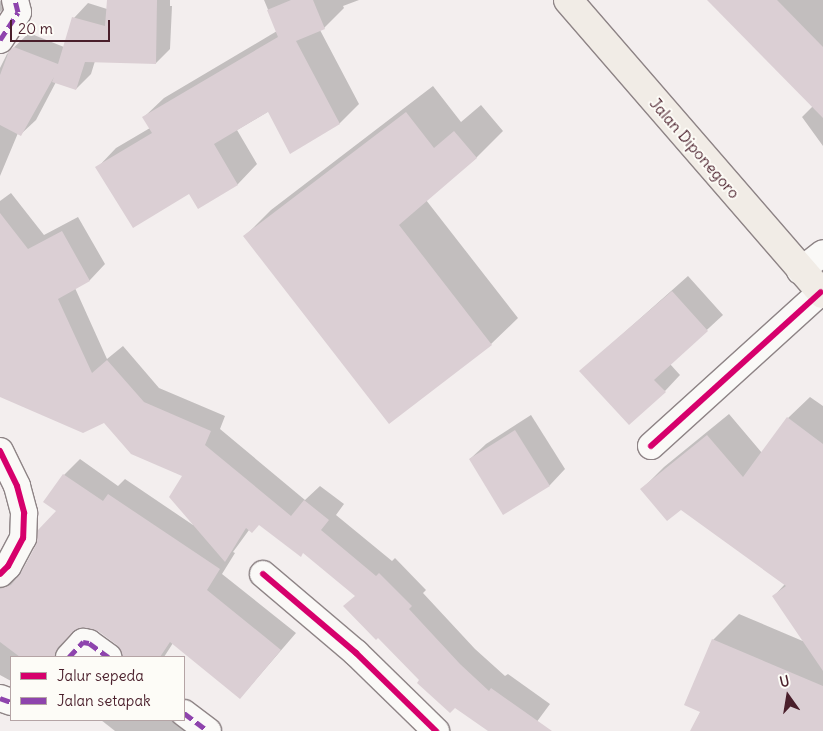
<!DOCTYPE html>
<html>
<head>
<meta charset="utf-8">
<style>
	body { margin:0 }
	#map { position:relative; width:823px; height:731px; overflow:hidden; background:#f3eeee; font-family:Delius,sans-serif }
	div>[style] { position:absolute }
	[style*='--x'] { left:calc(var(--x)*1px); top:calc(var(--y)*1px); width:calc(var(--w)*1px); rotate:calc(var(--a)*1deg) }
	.shadow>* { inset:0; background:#0003 }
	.building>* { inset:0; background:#dbcfd4 }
	.roads { filter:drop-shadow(1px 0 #8e8486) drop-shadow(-1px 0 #8e8486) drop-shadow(0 1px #8e8486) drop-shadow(0 -1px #8e8486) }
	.minor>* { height:26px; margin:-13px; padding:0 13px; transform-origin:13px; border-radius:13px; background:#faf9f7 }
	.primary>* { height:28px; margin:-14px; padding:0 14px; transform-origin:14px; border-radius:14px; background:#f1ece6 }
	.quiet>* { height:5px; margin-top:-2.5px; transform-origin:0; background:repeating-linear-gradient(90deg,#8e44ad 0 10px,transparent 0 15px) }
	.cycleway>* { height:6px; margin:-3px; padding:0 3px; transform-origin:3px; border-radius:3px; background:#d6006c }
	span { translate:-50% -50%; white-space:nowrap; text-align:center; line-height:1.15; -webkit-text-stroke:4px #fdfcf7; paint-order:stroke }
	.street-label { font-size:16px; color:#4a1f2b }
	.legend { position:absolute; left:10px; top:656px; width:175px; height:65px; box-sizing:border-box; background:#fdfcf7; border:1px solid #b5a4a5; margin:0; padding:6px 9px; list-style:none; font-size:15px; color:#4a1f2b }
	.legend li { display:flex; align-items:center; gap:10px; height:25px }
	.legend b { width:25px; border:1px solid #b5a4a5 }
	.north { position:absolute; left:763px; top:671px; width:50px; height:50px; -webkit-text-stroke:4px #fdfcf7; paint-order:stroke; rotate:347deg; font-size:14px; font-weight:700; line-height:20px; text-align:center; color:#4a1f2b }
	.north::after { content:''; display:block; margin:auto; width:18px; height:22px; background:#4a1f2b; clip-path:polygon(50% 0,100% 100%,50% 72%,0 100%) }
	.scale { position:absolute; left:10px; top:20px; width:100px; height:22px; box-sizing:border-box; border:2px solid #4a1f2b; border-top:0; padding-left:6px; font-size:15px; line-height:18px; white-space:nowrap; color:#4a1f2b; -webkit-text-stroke:4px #fdfcf7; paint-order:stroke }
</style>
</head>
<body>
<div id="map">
	<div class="shadow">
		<div style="clip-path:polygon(0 0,6px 7px,0 12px)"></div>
		<div style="clip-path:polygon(108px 0,170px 0,170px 6px,172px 6px,170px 49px,156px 63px,95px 61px,91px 74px,76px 89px,56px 82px,36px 120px,21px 134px,18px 133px,0 176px,0 68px,7px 54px,29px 33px,64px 47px,74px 18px,88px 3px,107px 9px)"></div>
		<div style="clip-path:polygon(264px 0,359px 0,343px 6px,344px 8px,324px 28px,320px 30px,359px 104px,340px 123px,291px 152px,269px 111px,237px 130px,257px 164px,238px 184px,198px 207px,189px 192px,97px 168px,116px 148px,150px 128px,144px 117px,164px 98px,277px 31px)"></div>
		<div style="clip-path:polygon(709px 0,823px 0,823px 146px,802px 117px,813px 106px)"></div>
		<div style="clip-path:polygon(433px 86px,461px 122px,481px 105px,503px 131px,476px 158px,426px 200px,518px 318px,491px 344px,245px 236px,271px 210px)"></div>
		<div style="clip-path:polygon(evenodd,11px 193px,44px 235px,78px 217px,105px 264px,90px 280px,75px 288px,107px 359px,123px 346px,159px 388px,225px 416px,220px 429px,305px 500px,320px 486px,344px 504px,336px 515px,392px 561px,395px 558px,426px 590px,423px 593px,475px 649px,505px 676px,508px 674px,550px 704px,530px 731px,490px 731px,421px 680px,356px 595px,304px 552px,260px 524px,249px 530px,233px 552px,235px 553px,222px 574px,296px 633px,240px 698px,173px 643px,164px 657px,11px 657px,11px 681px,0 675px,0 563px,13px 573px,21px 573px,58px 511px,64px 475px,80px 459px,118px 486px,125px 479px,193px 525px,184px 476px,105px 421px,0 379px,0 201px,11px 193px,85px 626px,98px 630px,118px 644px,124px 657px,70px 637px,76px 629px,85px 626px)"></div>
		<div style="clip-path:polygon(688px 276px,723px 315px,670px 364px,680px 375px,665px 391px,581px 371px)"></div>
		<div style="clip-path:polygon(810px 397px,823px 406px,823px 731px,691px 731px,701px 711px,713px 640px,739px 614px,805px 642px,774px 596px,785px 584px,681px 509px,642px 489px,664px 467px,729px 414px,762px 453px,788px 418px)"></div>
		<div style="clip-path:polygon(531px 415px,565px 469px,550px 485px,504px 513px,470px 459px,486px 444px)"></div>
		<div style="clip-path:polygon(101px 720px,184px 720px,218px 731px,115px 731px)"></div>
	</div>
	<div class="building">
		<div style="clip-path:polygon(107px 0,157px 0,156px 64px,85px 62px,76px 90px,52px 82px,54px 77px,21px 136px,0 125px,0 75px,9px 51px,14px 47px,58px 64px,72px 17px,105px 26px)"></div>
		<div style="clip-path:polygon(291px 0,313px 0,325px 29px,296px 41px,340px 124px,290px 154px,268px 112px,214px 144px,238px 185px,198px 209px,189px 194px,133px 228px,95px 167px,152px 133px,142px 117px,278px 37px,267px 10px)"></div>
		<div style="clip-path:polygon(707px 0,777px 0,823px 47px,823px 118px)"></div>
		<div style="clip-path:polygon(406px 112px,434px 148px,454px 131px,477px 158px,399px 225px,492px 345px,389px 424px,243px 236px)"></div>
		<div style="clip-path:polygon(0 213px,28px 249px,62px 231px,90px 281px,58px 299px,92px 373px,107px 360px,144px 402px,211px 431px,205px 445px,291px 516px,304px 500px,329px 520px,321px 530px,376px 576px,379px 573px,412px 606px,409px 609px,460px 664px,489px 691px,491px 688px,552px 731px,488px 731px,455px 708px,450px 713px,417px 683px,419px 680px,378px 638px,376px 640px,343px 606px,355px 596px,303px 553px,301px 557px,259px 525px,252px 533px,246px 528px,225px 562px,169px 497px,182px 476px,131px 454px,104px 423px,83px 433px,0 397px)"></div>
		<div style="clip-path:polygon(672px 291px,708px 331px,654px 380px,666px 392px,629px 425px,579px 371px)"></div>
		<div style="clip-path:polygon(787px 417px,823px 444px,823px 671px,772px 596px,786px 586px,681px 510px,667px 521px,640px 489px,707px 435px,743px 477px)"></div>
		<div style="clip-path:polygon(515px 430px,550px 486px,503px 515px,469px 459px)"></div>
		<div style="clip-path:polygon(63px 474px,103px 501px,108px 494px,220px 569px,207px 590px,281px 650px,240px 699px,170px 642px,160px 657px,123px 657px,117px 645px,98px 631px,79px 628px,58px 647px,54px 657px,20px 657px,0 642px,0 589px,11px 585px,21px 573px,36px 545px,38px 530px,56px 511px,43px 502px)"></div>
		<div style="clip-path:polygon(712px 639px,823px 686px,823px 731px,690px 731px,700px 712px,684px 705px)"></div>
	</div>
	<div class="roads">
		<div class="minor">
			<div style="--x:0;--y:40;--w:33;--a:-57"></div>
			<div style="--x:18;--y:12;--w:12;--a:-104"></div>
			<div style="--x:800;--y:271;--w:29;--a:-38"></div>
			<div style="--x:651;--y:446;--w:229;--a:-42.2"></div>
			<div style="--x:0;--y:451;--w:39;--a:64"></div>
			<div style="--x:17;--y:486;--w:28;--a:75"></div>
			<div style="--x:24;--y:513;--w:25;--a:92"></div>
			<div style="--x:23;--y:538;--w:32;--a:118"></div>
			<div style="--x:8;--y:566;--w:11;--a:135"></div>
			<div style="--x:263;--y:574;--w:122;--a:40.3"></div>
			<div style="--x:356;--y:653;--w:112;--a:44.3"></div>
			<div style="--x:69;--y:657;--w:21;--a:-47"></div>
			<div style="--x:83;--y:642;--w:6;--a:9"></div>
			<div style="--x:89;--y:643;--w:24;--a:36"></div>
			<div style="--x:0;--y:698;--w:12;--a:20"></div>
			<div style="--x:184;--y:713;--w:30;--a:37"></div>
		</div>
		<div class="primary">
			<div style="--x:568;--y:0;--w:389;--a:49.1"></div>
		</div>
	</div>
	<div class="quiet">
		<div style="--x:0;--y:40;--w:33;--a:-57"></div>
		<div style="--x:18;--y:12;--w:12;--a:-104"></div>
		<div style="--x:69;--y:657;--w:21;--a:-47"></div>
		<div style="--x:83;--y:642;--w:6;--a:9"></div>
		<div style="--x:89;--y:643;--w:24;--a:36"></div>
		<div style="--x:0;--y:698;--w:12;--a:20"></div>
		<div style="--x:184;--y:713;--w:30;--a:37"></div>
	</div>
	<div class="cycleway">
		<div style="--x:651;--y:446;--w:229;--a:-42.2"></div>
		<div style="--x:0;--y:451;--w:39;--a:64"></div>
		<div style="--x:17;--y:486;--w:28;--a:75"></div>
		<div style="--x:24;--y:513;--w:25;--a:92"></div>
		<div style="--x:23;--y:538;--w:32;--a:118"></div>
		<div style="--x:8;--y:566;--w:11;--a:135"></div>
		<div style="--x:263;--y:574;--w:122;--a:40.3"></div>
		<div style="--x:356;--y:653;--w:112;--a:44.3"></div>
	</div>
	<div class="street-label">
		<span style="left:695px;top:148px;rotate:49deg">Jalan Diponegoro</span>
	</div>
	<ul class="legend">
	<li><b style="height:6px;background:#d6006c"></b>Jalur sepeda</li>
	<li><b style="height:6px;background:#8e44ad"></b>Jalan setapak</li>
	</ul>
	<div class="north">U</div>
	<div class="scale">20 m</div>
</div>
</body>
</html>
